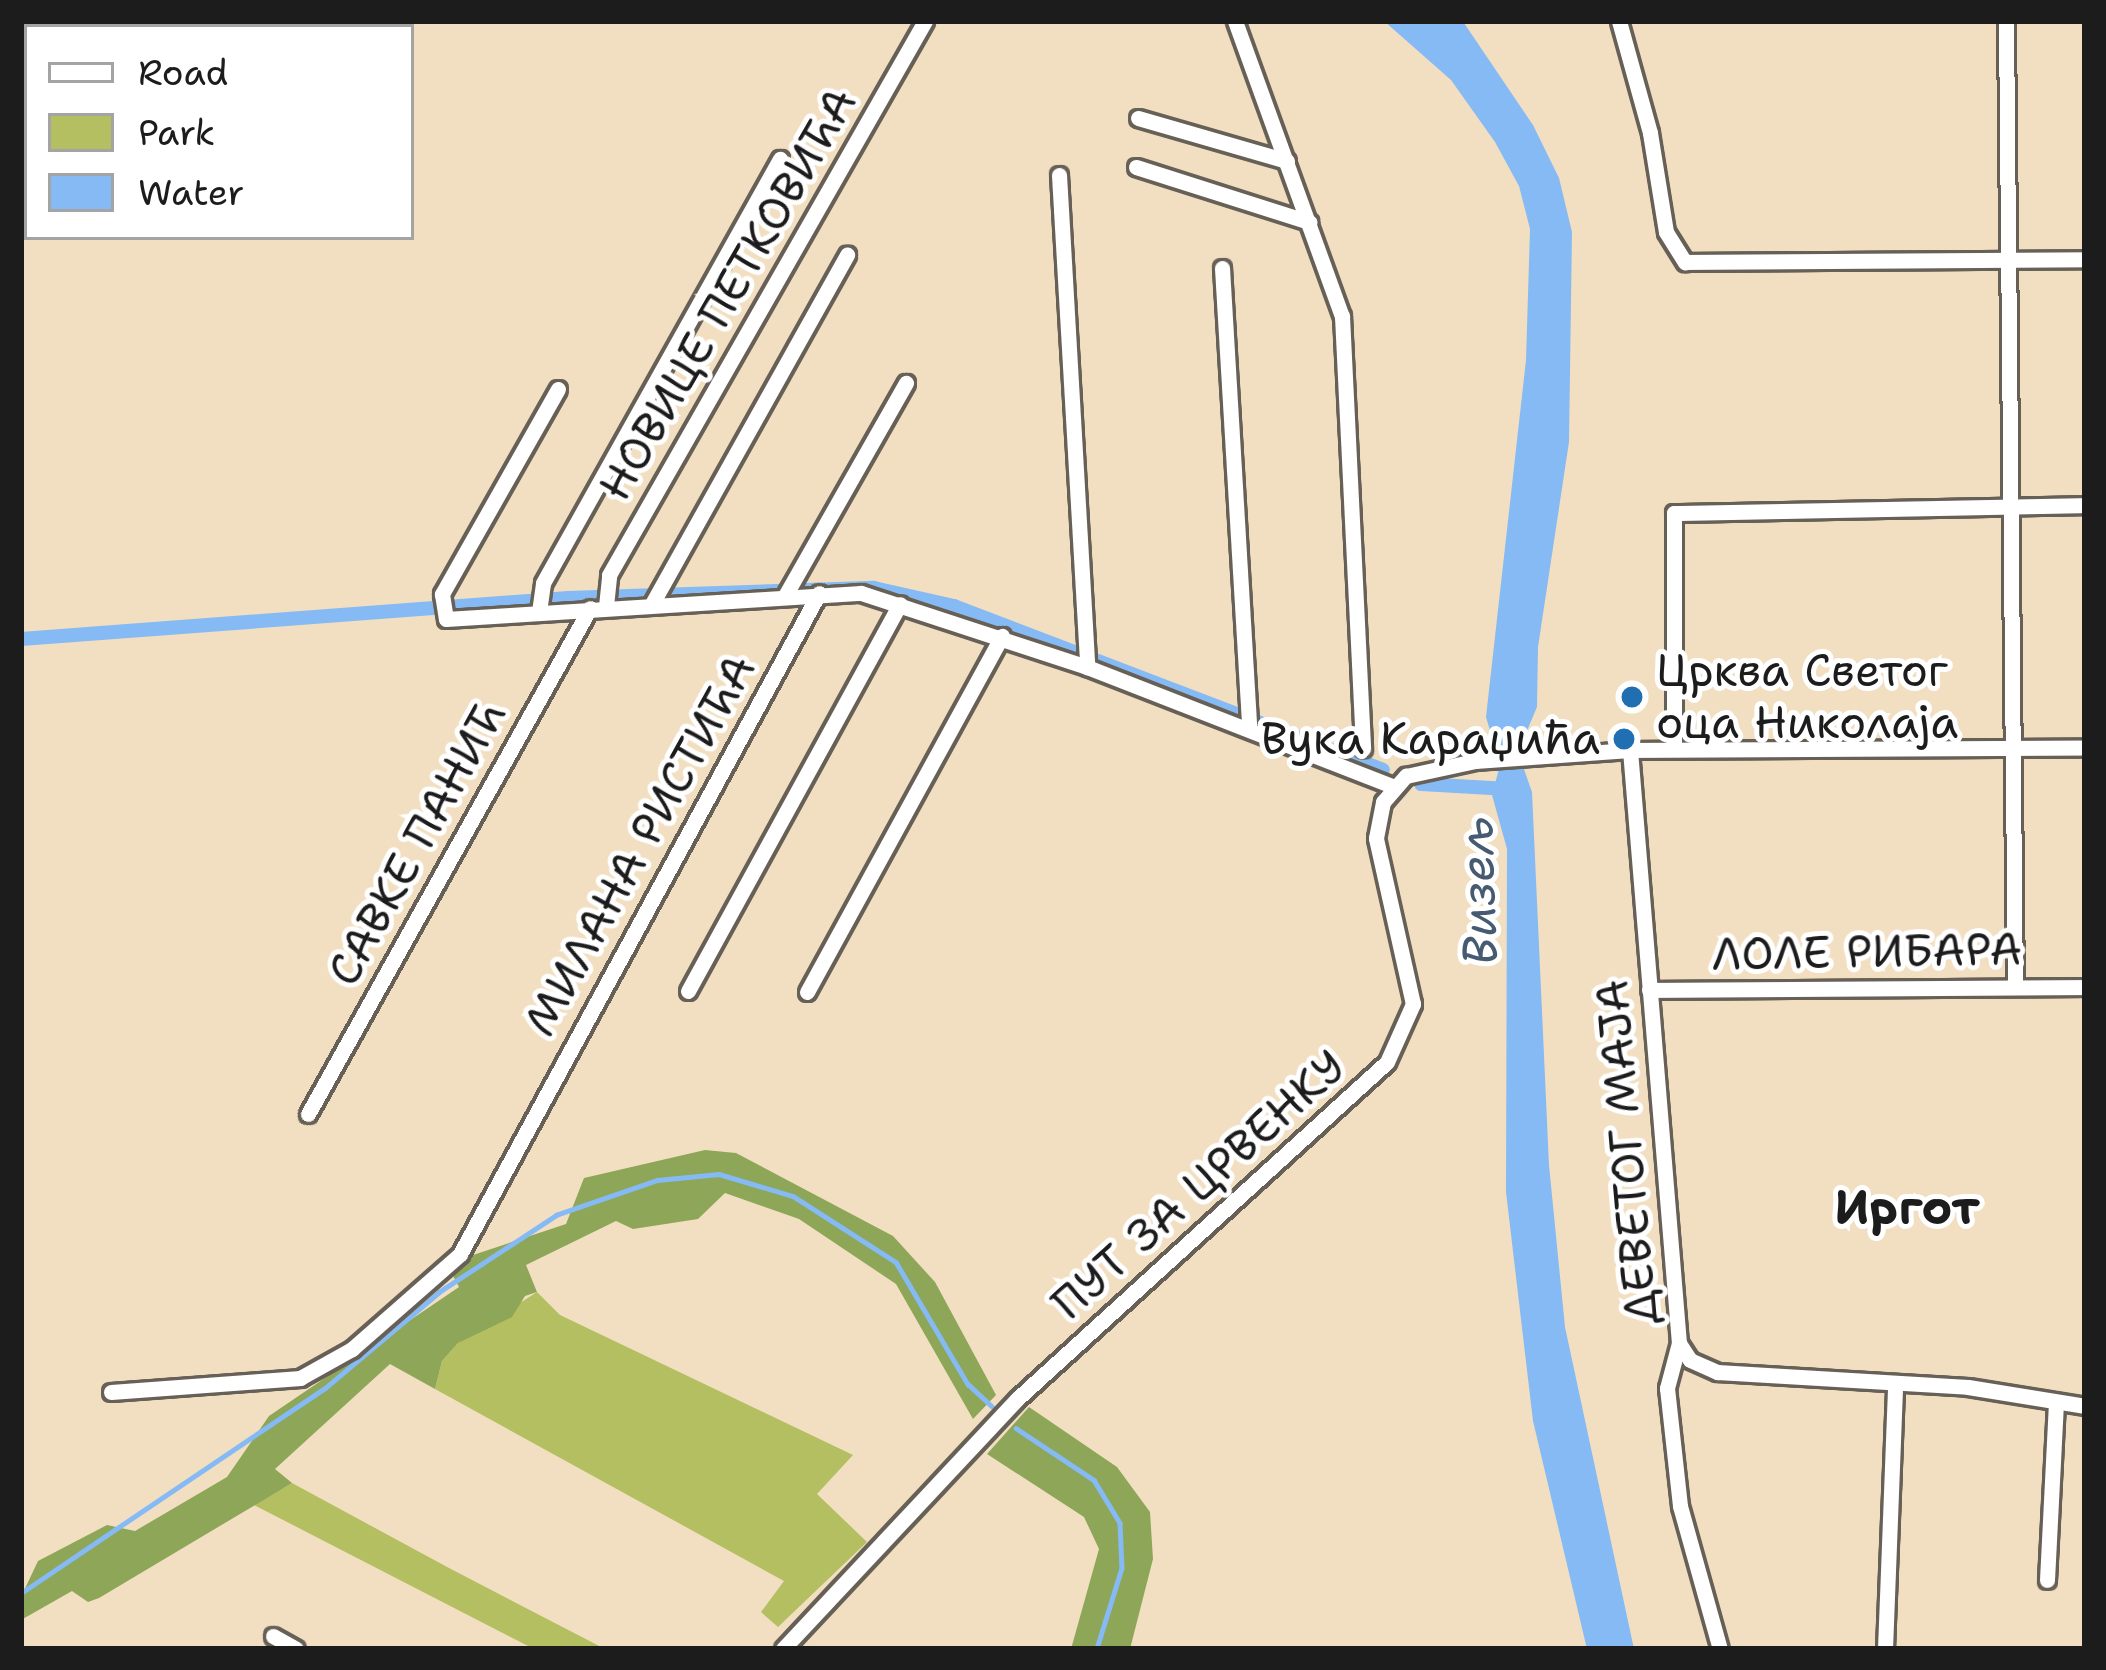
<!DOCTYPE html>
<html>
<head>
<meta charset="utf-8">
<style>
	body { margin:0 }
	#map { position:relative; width:2106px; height:1670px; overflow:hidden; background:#f2dfc1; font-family:"Shantell Sans",sans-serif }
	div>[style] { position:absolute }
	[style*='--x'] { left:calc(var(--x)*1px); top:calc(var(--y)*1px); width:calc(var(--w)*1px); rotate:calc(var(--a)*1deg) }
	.green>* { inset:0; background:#b3bf61 }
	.forest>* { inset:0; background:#8ea657 }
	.water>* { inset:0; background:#85baf4 }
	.stream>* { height:4.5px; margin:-2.25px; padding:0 2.25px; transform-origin:2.25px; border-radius:2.25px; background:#85baf4 }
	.canal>* { height:14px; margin:-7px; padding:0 7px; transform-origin:7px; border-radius:7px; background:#85baf4 }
	.roads { filter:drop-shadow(3px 0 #676056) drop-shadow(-3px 0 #676056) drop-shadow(0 3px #676056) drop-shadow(0 -3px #676056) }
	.minor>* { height:15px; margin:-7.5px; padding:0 7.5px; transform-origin:7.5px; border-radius:7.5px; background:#fff }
	.dots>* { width:33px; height:33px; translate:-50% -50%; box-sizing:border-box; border:6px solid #fff; border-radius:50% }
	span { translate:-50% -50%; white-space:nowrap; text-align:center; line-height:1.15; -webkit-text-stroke:10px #fff; paint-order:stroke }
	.street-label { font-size:45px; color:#1c1c1c }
	.poi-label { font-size:45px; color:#1c1c1c }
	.left { translate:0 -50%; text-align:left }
	.right { translate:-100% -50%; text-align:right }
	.water-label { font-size:48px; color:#465b72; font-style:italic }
	.neighbourhood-label { font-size:48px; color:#1c1c1c; font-weight:700 }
	.frame { position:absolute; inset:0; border:24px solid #1c1c1c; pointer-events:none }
	.legend { position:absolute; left:24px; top:24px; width:390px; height:216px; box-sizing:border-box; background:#fff; border:3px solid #a4a4a4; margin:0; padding:15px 21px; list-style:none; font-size:36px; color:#1c1c1c }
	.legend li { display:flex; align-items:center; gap:24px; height:60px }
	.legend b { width:60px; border:3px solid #a4a4a4 }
</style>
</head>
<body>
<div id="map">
	<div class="green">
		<div style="clip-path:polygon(537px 1292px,560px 1315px,853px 1455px,817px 1494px,867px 1542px,778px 1627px,761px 1612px,784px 1581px,435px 1389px,442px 1361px,458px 1343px)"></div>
		<div style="clip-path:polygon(292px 1483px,449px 1568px,605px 1649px,534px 1649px,254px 1505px)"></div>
	</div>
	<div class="forest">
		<div style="clip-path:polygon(705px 1150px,736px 1153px,893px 1236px,935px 1282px,996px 1395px,973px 1419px,896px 1284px,799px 1219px,725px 1193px,698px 1219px,633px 1229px,616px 1221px,526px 1265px,537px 1292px,525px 1296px,512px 1317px,458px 1343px,442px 1361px,435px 1389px,390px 1364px,275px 1469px,292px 1483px,99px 1598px,88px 1602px,72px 1591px,21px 1620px,21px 1597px,38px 1561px,107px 1525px,135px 1531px,227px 1477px,269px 1416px,459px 1287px,450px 1270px,461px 1259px,566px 1224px,584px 1178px)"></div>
		<div style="clip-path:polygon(1029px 1407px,1117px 1467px,1150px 1512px,1153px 1559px,1130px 1649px,1071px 1649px,1099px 1549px,1084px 1517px,987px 1454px)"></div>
	</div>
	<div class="water">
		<div style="clip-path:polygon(1384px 21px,1464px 23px,1533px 125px,1559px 178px,1572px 232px,1569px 442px,1538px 647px,1537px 707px,1518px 752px,1532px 792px,1549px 1165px,1565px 1327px,1634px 1649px,1587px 1649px,1533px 1421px,1506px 1192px,1507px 849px,1492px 795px,1500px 765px,1486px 717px,1526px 360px,1530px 229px,1519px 186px,1495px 142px,1451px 80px)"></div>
	</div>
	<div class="stream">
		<div style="--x:1016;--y:1428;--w:94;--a:33.7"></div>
		<div style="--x:1094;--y:1480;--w:50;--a:58.8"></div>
		<div style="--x:1120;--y:1523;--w:45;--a:87.5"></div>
		<div style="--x:1122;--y:1568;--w:85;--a:107.2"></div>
		<div style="--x:21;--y:1593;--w:365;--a:-34"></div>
		<div style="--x:324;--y:1389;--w:150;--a:-40.1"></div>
		<div style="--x:439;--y:1292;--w:140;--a:-33.3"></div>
		<div style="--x:556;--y:1215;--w:107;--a:-19.1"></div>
		<div style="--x:657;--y:1180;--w:62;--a:-5.5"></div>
		<div style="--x:719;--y:1174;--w:77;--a:16.6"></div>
		<div style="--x:793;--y:1196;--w:122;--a:32.7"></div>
		<div style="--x:896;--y:1262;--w:142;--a:59.5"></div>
		<div style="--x:968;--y:1384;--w:33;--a:43"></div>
	</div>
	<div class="canal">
		<div style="--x:21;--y:639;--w:549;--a:-4.29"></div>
		<div style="--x:568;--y:598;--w:306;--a:-1.9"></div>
		<div style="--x:874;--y:588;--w:82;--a:12.7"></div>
		<div style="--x:954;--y:606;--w:459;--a:20.9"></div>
		<div style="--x:1421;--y:784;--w:88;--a:3.3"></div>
	</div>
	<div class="roads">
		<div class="minor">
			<div style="--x:1235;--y:21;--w:314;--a:70.1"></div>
			<div style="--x:1342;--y:316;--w:433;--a:87.2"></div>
			<div style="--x:1619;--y:21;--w:116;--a:74.5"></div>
			<div style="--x:1650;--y:133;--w:100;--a:80.8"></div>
			<div style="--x:1666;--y:232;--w:36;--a:58"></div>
			<div style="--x:1685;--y:262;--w:400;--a:-0.4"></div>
			<div style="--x:2006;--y:21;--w:965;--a:89.47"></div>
			<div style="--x:1138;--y:118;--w:155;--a:16.1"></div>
			<div style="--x:1136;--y:167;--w:182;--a:17.6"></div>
			<div style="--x:1059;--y:175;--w:493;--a:86.7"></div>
			<div style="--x:1222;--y:268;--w:459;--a:86.6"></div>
			<div style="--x:558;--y:389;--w:236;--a:119.5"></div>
			<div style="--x:442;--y:594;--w:25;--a:81"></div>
			<div style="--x:446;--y:619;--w:416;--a:-3.6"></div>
			<div style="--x:861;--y:593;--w:238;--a:18.1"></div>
			<div style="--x:1087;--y:667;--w:328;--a:21.3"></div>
			<div style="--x:786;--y:594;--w:243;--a:-60.4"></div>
			<div style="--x:653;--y:602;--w:398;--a:-60.8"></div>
			<div style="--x:606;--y:606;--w:31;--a:-84"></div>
			<div style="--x:609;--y:575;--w:638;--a:-60.3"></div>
			<div style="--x:539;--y:612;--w:29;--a:-82"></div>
			<div style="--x:543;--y:583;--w:486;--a:-60.8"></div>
			<div style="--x:1674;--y:749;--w:236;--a:-90"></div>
			<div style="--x:1674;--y:513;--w:411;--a:-1.1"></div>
			<div style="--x:1630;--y:750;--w:595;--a:85.28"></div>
			<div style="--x:1679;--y:1343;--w:20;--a:57"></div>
			<div style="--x:1690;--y:1360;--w:30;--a:24"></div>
			<div style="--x:1717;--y:1372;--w:251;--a:3.4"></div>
			<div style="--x:1968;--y:1387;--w:119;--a:9.2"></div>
			<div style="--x:1649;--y:990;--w:436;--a:-0.4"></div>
			<div style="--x:688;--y:991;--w:441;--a:-61.3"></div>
			<div style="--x:807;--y:992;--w:406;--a:-61.3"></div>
			<div style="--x:308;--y:1114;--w:579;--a:-60.87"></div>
			<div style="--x:1679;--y:1343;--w:47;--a:104.9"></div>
			<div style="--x:1667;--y:1388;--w:119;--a:83.7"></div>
			<div style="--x:1680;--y:1506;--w:148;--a:74.4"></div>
			<div style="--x:111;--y:1392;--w:190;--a:-4.2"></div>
			<div style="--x:300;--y:1378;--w:60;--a:-29.1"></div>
			<div style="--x:352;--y:1349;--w:144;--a:-41.3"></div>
			<div style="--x:460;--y:1254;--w:752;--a:-61.49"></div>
			<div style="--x:2047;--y:1580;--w:177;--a:-87.1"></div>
			<div style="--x:273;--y:1636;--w:26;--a:29"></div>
			<div style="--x:783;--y:1649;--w:342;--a:-46.9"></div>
			<div style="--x:1017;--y:1399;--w:500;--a:-42.33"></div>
			<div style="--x:1387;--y:1062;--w:64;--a:-65.9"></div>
			<div style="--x:1413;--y:1004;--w:170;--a:-102.6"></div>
			<div style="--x:1376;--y:838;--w:37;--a:-79"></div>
			<div style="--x:1383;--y:802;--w:35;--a:-49"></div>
			<div style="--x:1406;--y:776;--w:71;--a:-12.3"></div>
			<div style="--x:1475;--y:761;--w:155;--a:-4.1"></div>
			<div style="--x:1630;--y:750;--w:455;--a:-0.3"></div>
			<div style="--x:1885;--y:1649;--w:266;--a:-87.8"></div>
		</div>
	</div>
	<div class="dots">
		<div style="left:1632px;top:697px;background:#1f6fb2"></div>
		<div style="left:1624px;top:739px;background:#1f6fb2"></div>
	</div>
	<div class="street-label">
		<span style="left:728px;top:294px;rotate:-60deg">НОВИЦЕ ПЕТКОВИЋА</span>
		<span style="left:417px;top:843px;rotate:-61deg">САВКЕ ПАНИЋ</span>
		<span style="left:640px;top:845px;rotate:-61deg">МИЛАНА РИСТИЋА</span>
		<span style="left:1867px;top:952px;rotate:-1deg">ЛОЛЕ РИБАРА</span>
		<span style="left:1627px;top:1152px;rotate:-95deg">ДЕВЕТОГ МАЈА</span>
		<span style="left:1199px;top:1185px;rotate:-42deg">ПУТ ЗА ЦРВЕНКУ</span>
	</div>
	<div class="poi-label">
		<span class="left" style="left:1656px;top:697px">Црква Светог<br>оца Николаја</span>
		<span class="right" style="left:1600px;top:739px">Вука Караџића</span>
	</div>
	<div class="water-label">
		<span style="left:1478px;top:891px;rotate:-92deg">Визељ</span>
	</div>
	<div class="neighbourhood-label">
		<span style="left:1907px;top:1208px">Иргот</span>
	</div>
	<div class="frame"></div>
	<ul class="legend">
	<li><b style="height:15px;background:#fff"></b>Road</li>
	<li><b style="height:33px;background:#b3bf61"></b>Park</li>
	<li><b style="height:33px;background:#85baf4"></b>Water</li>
	</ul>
</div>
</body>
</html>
